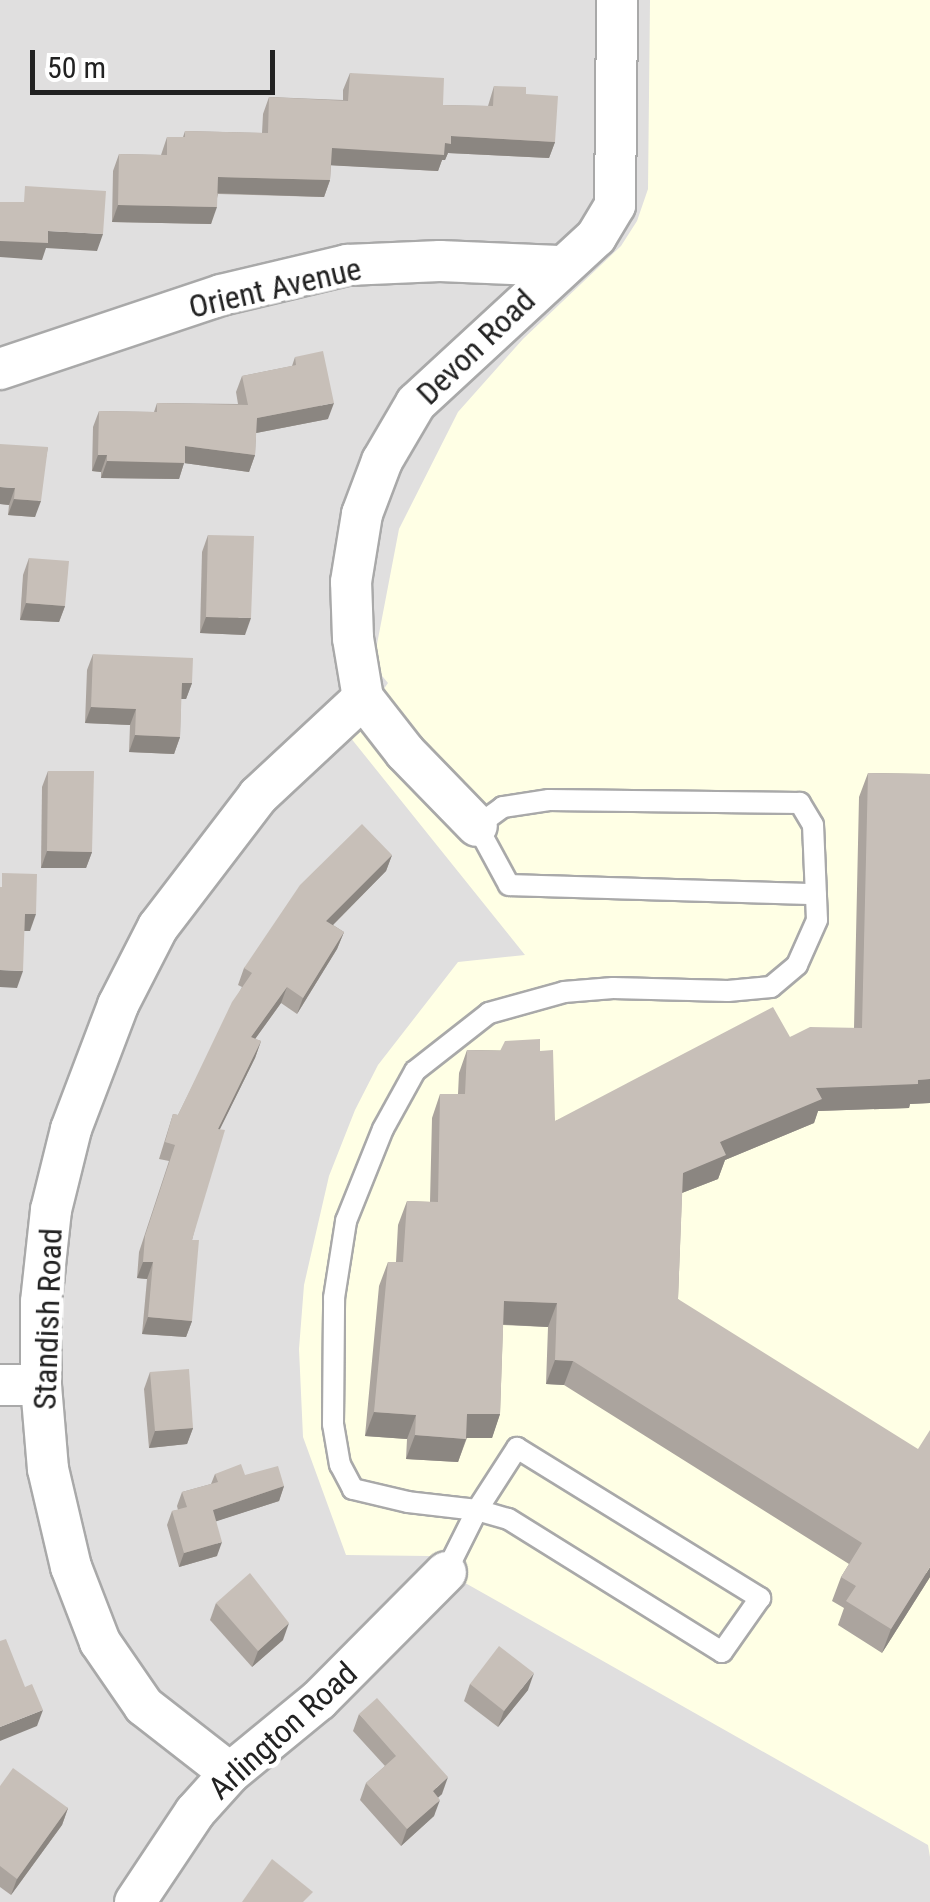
<!DOCTYPE html>
<html>
<head>
<meta charset="utf-8">
<style>
	body { margin:0 }
	#map { position:relative; width:930px; height:1902px; overflow:hidden; background:#f2efe9; font-family:"Roboto Condensed",sans-serif }
	div>[style] { position:absolute }
	[style*='--x'] { left:calc(var(--x)*1px); top:calc(var(--y)*1px); width:calc(var(--w)*1px); rotate:calc(var(--a)*1deg) }
	.residential>* { inset:0; background:#e0dfdf }
	.education>* { inset:0; background:#ffffe5 }
	.roads { filter:drop-shadow(2px 0 #a9a9a9) drop-shadow(-2px 0 #a9a9a9) drop-shadow(0 2px #a9a9a9) drop-shadow(0 -2px #a9a9a9) }
	.lane>* { height:20px; margin:-10px; padding:0 10px; transform-origin:10px; border-radius:10px; background:#fff }
	.street>* { height:40px; margin:-20px; padding:0 20px; transform-origin:20px; border-radius:20px; background:#fff }
	.wall>* { inset:0; background:#aba49e }
	.shaded-wall>* { inset:0; background:#8b8681 }
	.building>* { inset:0; background:#c7bfb8 }
	span { translate:-50% -50%; white-space:nowrap; text-align:center; line-height:1.15; -webkit-text-stroke:9px #fff; paint-order:stroke }
	.street-label { font-size:32px; color:#222 }
	.scale { position:absolute; left:30px; top:50px; width:245px; height:45px; box-sizing:border-box; border:5px solid #222; border-top:0; padding-left:12px; font-size:30px; line-height:35px; white-space:nowrap; color:#222; -webkit-text-stroke:8px #fff; paint-order:stroke }
</style>
</head>
<body>
<div id="map">
	<div class="residential">
		<div style="clip-path:polygon(0 0,930px 0,930px 1902px,0 1902px)"></div>
	</div>
	<div class="education">
		<div style="clip-path:polygon(650px 0,930px 0,930px 1857px,928px 1845px,467px 1584px,429px 1556px,346px 1555px,303px 1437px,299px 1349px,304px 1285px,329px 1176px,355px 1110px,378px 1065px,458px 962px,525px 955px,350px 737px,388px 683px,373px 665px,399px 529px,458px 412px,523px 339px,621px 246px,637px 221px,648px 189px)"></div>
	</div>
	<div class="roads">
		<div class="lane">
			<div style="--x:517;--y:1448;--w:286;--a:31.7"></div>
			<div style="--x:760;--y:1598;--w:66;--a:125.1"></div>
			<div style="--x:722;--y:1652;--w:252;--a:-148.1"></div>
			<div style="--x:508;--y:1519;--w:32;--a:-164"></div>
			<div style="--x:477;--y:1510;--w:74;--a:-57.2"></div>
			<div style="--x:446;--y:1572;--w:69;--a:-63.4"></div>
			<div style="--x:477;--y:1510;--w:69;--a:-173.4"></div>
			<div style="--x:408;--y:1502;--w:57;--a:-166.7"></div>
			<div style="--x:353;--y:1489;--w:27;--a:-118"></div>
			<div style="--x:340;--y:1465;--w:42;--a:-99.7"></div>
			<div style="--x:333;--y:1424;--w:126;--a:-89.5"></div>
			<div style="--x:334;--y:1298;--w:78;--a:-81.1"></div>
			<div style="--x:346;--y:1221;--w:99;--a:-68.1"></div>
			<div style="--x:383;--y:1129;--w:66;--a:-61.1"></div>
			<div style="--x:415;--y:1071;--w:94;--a:-38.1"></div>
			<div style="--x:489;--y:1013;--w:78;--a:-15.6"></div>
			<div style="--x:564;--y:992;--w:49;--a:-4.7"></div>
			<div style="--x:613;--y:988;--w:115;--a:1.5"></div>
			<div style="--x:728;--y:991;--w:43;--a:-5.3"></div>
			<div style="--x:771;--y:987;--w:34;--a:-40"></div>
			<div style="--x:797;--y:965;--w:49;--a:-66"></div>
			<div style="--x:817;--y:920;--w:95;--a:-92.4"></div>
			<div style="--x:813;--y:825;--w:26;--a:-121"></div>
			<div style="--x:800;--y:803;--w:251;--a:-179.3"></div>
			<div style="--x:549;--y:800;--w:47;--a:171.3"></div>
			<div style="--x:503;--y:807;--w:32;--a:144"></div>
			<div style="--x:477;--y:826;--w:67;--a:61.5"></div>
			<div style="--x:509;--y:885;--w:307;--a:1.7"></div>
		</div>
		<div class="street">
			<div style="--x:0;--y:369;--w:233;--a:-18.5"></div>
			<div style="--x:221;--y:295;--w:130;--a:-13.4"></div>
			<div style="--x:347;--y:265;--w:93;--a:-2.5"></div>
			<div style="--x:440;--y:261;--w:119;--a:2.4"></div>
			<div style="--x:363;--y:698;--w:68;--a:52.1"></div>
			<div style="--x:405;--y:752;--w:103;--a:45.8"></div>
			<div style="--x:0;--y:1385;--w:41;--a:0"></div>
			<div style="--x:230;--y:1773;--w:109;--a:-142.1"></div>
			<div style="--x:144;--y:1706;--w:78;--a:-124.5"></div>
			<div style="--x:100;--y:1642;--w:80;--a:-111.1"></div>
			<div style="--x:71;--y:1567;--w:101;--a:-103.2"></div>
			<div style="--x:48;--y:1469;--w:84;--a:-94.8"></div>
			<div style="--x:41;--y:1385;--w:83;--a:-90"></div>
			<div style="--x:41;--y:1302;--w:93;--a:-83.8"></div>
			<div style="--x:51;--y:1210;--w:83;--a:-76.1"></div>
			<div style="--x:71;--y:1129;--w:133;--a:-69.2"></div>
			<div style="--x:118;--y:1005;--w:88;--a:-62.9"></div>
			<div style="--x:158;--y:927;--w:165;--a:-52.6"></div>
			<div style="--x:258;--y:796;--w:144;--a:-43"></div>
			<div style="--x:363;--y:698;--w:61;--a:-99.5"></div>
			<div style="--x:353;--y:638;--w:56;--a:-92"></div>
			<div style="--x:351;--y:582;--w:69;--a:-80.8"></div>
			<div style="--x:362;--y:514;--w:57;--a:-69.3"></div>
			<div style="--x:382;--y:461;--w:67;--a:-59.6"></div>
			<div style="--x:416;--y:403;--w:245;--a:-42.7"></div>
			<div style="--x:596;--y:237;--w:37;--a:-59"></div>
			<div style="--x:615;--y:205;--w:205;--a:-89.4"></div>
			<div style="--x:135;--y:1902;--w:108;--a:-56.3"></div>
			<div style="--x:195;--y:1812;--w:52;--a:-48.1"></div>
			<div style="--x:230;--y:1773;--w:115;--a:-39.4"></div>
			<div style="--x:319;--y:1700;--w:180;--a:-45.2"></div>
		</div>
	</div>
	<div class="wall">
		<div style="clip-path:polygon(350px 73px,443px 105px,488px 106px,494px 86px,526px 94px,555px 142px,549px 158px,448px 153px,445px 160px,442px 160px,438px 171px,331px 165px,330px 180px,324px 197px,218px 194px,211px 224px,112px 222px,113px 171px,119px 154px,161px 155px,167px 137px,183px 137px,185px 131px,262px 133px,263px 114px,269px 97px,343px 100px,343px 90px)"></div>
		<div style="clip-path:polygon(295px 357px,328px 419px,256px 433px,255px 455px,249px 472px,184px 463px,179px 479px,101px 478px,101px 472px,92px 471px,93px 427px,99px 411px,154px 412px,157px 403px,238px 404px,236px 392px,242px 376px,292px 366px)"></div>
		<div style="clip-path:polygon(48px 447px,35px 517px,8px 515px,9px 505px,0 504px)"></div>
		<div style="clip-path:polygon(208px 535px,245px 635px,200px 633px,202px 552px)"></div>
		<div style="clip-path:polygon(29px 558px,65px 606px,59px 622px,20px 620px,23px 575px)"></div>
		<div style="clip-path:polygon(93px 654px,192px 683px,186px 699px,181px 699px,180px 737px,174px 754px,129px 752px,130px 725px,85px 723px,87px 670px)"></div>
		<div style="clip-path:polygon(48px 771px,92px 852px,86px 868px,41px 868px,42px 787px)"></div>
		<div style="clip-path:polygon(868px 773px,930px 774px,930px 1103px,910px 1104px,909px 1108px,818px 1111px,814px 1123px,725px 1160px,718px 1179px,682px 1193px,678px 1299px,930px 1577px,882px 1653px,838px 1625px,844px 1608px,832px 1601px,841px 1577px,849px 1564px,564px 1385px,546px 1384px,548px 1327px,503px 1325px,500px 1414px,492px 1438px,467px 1438px,458px 1462px,406px 1459px,407px 1439px,365px 1436px,379px 1286px,388px 1262px,396px 1262px,398px 1225px,407px 1201px,430px 1202px,432px 1118px,440px 1094px,458px 1094px,459px 1073px,467px 1050px,540px 1051px,555px 1121px,790px 1037px,854px 1028px,859px 797px)"></div>
		<div style="clip-path:polygon(392px 855px,386px 871px,333px 925px,344px 932px,337px 949px,297px 1014px,281px 1003px,255px 1039px,261px 1041px,255px 1058px,220px 1129px,192px 1240px,192px 1321px,186px 1337px,142px 1334px,147px 1279px,137px 1278px,139px 1252px,169px 1161px,159px 1159px,173px 1114px,178px 1115px,242px 987px,238px 985px,244px 968px)"></div>
		<div style="clip-path:polygon(150px 1372px,193px 1428px,187px 1444px,149px 1448px,144px 1389px)"></div>
		<div style="clip-path:polygon(215px 1474px,245px 1475px,284px 1486px,279px 1501px,216px 1521px,217px 1556px,179px 1567px,167px 1525px,172px 1511px,178px 1510px,177px 1506px,182px 1492px,211px 1484px)"></div>
		<div style="clip-path:polygon(216px 1603px,283px 1640px,252px 1667px,210px 1620px)"></div>
		<div style="clip-path:polygon(470px 1684px,528px 1690px,498px 1727px,464px 1701px)"></div>
		<div style="clip-path:polygon(359px 1714px,442px 1794px,438px 1797px,434px 1816px,401px 1846px,360px 1800px,366px 1783px,385px 1766px,353px 1731px)"></div>
		<div style="clip-path:polygon(0 1786px,68px 1808px,62px 1825px,11px 1895px,0 1887px)"></div>
	</div>
	<div class="shaded-wall">
		<div style="clip-path:polygon(451px 136px,555px 142px,549px 158px,448px 153px,445px 160px,442px 160px,438px 171px,325px 165px,332px 148px,445px 143px)"></div>
		<div style="clip-path:polygon(218px 177px,330px 180px,324px 197px,212px 193px)"></div>
		<div style="clip-path:polygon(118px 205px,217px 207px,211px 224px,112px 222px)"></div>
		<div style="clip-path:polygon(48px 231px,103px 234px,97px 251px,46px 248px,42px 260px,0 257px,0 241px)"></div>
		<div style="clip-path:polygon(334px 403px,328px 419px,251px 434px,257px 418px)"></div>
		<div style="clip-path:polygon(185px 446px,255px 455px,249px 472px,184px 463px,179px 479px,101px 478px,107px 461px)"></div>
		<div style="clip-path:polygon(98px 455px,107px 455px,101px 472px,92px 471px)"></div>
		<div style="clip-path:polygon(0 487px,15px 488px,9px 505px,0 504px)"></div>
		<div style="clip-path:polygon(14px 499px,41px 501px,35px 517px,8px 515px)"></div>
		<div style="clip-path:polygon(26px 603px,65px 606px,59px 622px,20px 620px)"></div>
		<div style="clip-path:polygon(206px 617px,251px 618px,245px 635px,200px 633px)"></div>
		<div style="clip-path:polygon(182px 683px,192px 683px,186px 699px,176px 699px)"></div>
		<div style="clip-path:polygon(91px 707px,136px 709px,130px 725px,85px 723px)"></div>
		<div style="clip-path:polygon(135px 735px,180px 737px,174px 754px,129px 752px)"></div>
		<div style="clip-path:polygon(47px 851px,92px 852px,86px 868px,41px 868px)"></div>
		<div style="clip-path:polygon(392px 855px,386px 871px,320px 938px,326px 921px)"></div>
		<div style="clip-path:polygon(25px 914px,36px 914px,30px 931px,19px 931px)"></div>
		<div style="clip-path:polygon(344px 932px,337px 949px,297px 1014px,303px 998px)"></div>
		<div style="clip-path:polygon(0 970px,23px 971px,17px 988px,0 987px)"></div>
		<div style="clip-path:polygon(287px 987px,281px 1003px,245px 1053px,251px 1037px)"></div>
		<div style="clip-path:polygon(261px 1041px,255px 1058px,212px 1145px,218px 1129px)"></div>
		<div style="clip-path:polygon(930px 1079px,930px 1103px,910px 1104px,909px 1108px,818px 1111px,814px 1123px,725px 1160px,718px 1179px,674px 1196px,683px 1173px,720px 1142px,816px 1088px)"></div>
		<div style="clip-path:polygon(143px 1262px,153px 1262px,147px 1279px,137px 1278px)"></div>
		<div style="clip-path:polygon(504px 1301px,557px 1303px,548px 1327px,495px 1324px)"></div>
		<div style="clip-path:polygon(148px 1317px,192px 1321px,186px 1337px,142px 1334px)"></div>
		<div style="clip-path:polygon(555px 1360px,573px 1361px,564px 1385px,546px 1384px)"></div>
		<div style="clip-path:polygon(374px 1412px,416px 1415px,407px 1439px,365px 1436px)"></div>
		<div style="clip-path:polygon(467px 1414px,500px 1414px,492px 1438px,459px 1438px)"></div>
		<div style="clip-path:polygon(193px 1428px,187px 1444px,149px 1448px,155px 1431px)"></div>
		<div style="clip-path:polygon(415px 1435px,466px 1439px,458px 1462px,406px 1459px)"></div>
		<div style="clip-path:polygon(284px 1486px,279px 1501px,208px 1524px,213px 1510px)"></div>
		<div style="clip-path:polygon(222px 1542px,217px 1556px,179px 1567px,184px 1553px)"></div>
		<div style="clip-path:polygon(930px 1567px,930px 1577px,882px 1653px,891px 1629px)"></div>
		<div style="clip-path:polygon(289px 1623px,283px 1640px,252px 1667px,258px 1651px)"></div>
		<div style="clip-path:polygon(534px 1673px,528px 1690px,498px 1727px,504px 1711px)"></div>
		<div style="clip-path:polygon(43px 1710px,37px 1726px,0 1741px,0 1727px)"></div>
		<div style="clip-path:polygon(448px 1777px,442px 1794px,427px 1808px,433px 1791px)"></div>
		<div style="clip-path:polygon(440px 1800px,434px 1816px,401px 1846px,407px 1829px)"></div>
		<div style="clip-path:polygon(68px 1808px,62px 1825px,11px 1895px,17px 1879px)"></div>
	</div>
	<div class="building">
		<div style="clip-path:polygon(350px 73px,444px 78px,443px 105px,493px 106px,494px 86px,526px 87px,526px 94px,558px 96px,555px 142px,451px 136px,451px 144px,445px 143px,444px 155px,332px 148px,330px 180px,218px 177px,217px 207px,118px 205px,119px 154px,167px 155px,167px 137px,185px 137px,185px 131px,268px 133px,269px 97px,348px 101px)"></div>
		<div style="clip-path:polygon(25px 186px,106px 191px,103px 234px,48px 231px,48px 243px,0 241px,0 202px,24px 202px)"></div>
		<div style="clip-path:polygon(323px 351px,334px 403px,257px 418px,255px 455px,185px 446px,185px 463px,107px 461px,107px 455px,98px 455px,99px 411px,157px 412px,157px 403px,248px 405px,242px 376px,296px 365px,295px 357px)"></div>
		<div style="clip-path:polygon(0 444px,48px 447px,41px 501px,14px 499px,15px 488px,0 487px)"></div>
		<div style="clip-path:polygon(208px 535px,254px 536px,251px 618px,206px 617px)"></div>
		<div style="clip-path:polygon(29px 558px,69px 561px,65px 606px,26px 603px)"></div>
		<div style="clip-path:polygon(93px 654px,193px 658px,192px 683px,182px 683px,180px 737px,135px 735px,136px 709px,91px 707px)"></div>
		<div style="clip-path:polygon(48px 771px,94px 771px,92px 852px,47px 851px)"></div>
		<div style="clip-path:polygon(868px 773px,930px 774px,930px 1079px,918px 1080px,918px 1084px,816px 1088px,822px 1099px,720px 1142px,726px 1155px,683px 1173px,678px 1299px,918px 1449px,930px 1430px,930px 1567px,891px 1629px,846px 1601px,856px 1586px,841px 1577px,862px 1543px,573px 1361px,555px 1360px,557px 1303px,504px 1301px,500px 1414px,467px 1414px,466px 1439px,415px 1435px,416px 1415px,374px 1412px,388px 1262px,403px 1262px,407px 1201px,438px 1202px,440px 1094px,465px 1094px,467px 1050px,500px 1051px,505px 1041px,540px 1039px,540px 1051px,553px 1050px,555px 1121px,773px 1007px,790px 1037px,810px 1027px,862px 1028px)"></div>
		<div style="clip-path:polygon(362px 824px,392px 855px,326px 921px,344px 932px,303px 998px,287px 987px,251px 1037px,261px 1041px,218px 1129px,225px 1130px,192px 1240px,199px 1240px,192px 1321px,148px 1317px,153px 1262px,143px 1262px,145px 1236px,175px 1145px,165px 1142px,173px 1114px,178px 1115px,232px 1002px,252px 973px,244px 968px,300px 885px)"></div>
		<div style="clip-path:polygon(2px 873px,37px 874px,36px 914px,25px 914px,23px 971px,0 970px,0 887px,2px 887px)"></div>
		<div style="clip-path:polygon(189px 1369px,193px 1428px,155px 1431px,150px 1372px)"></div>
		<div style="clip-path:polygon(241px 1464px,245px 1475px,278px 1466px,284px 1486px,213px 1510px,222px 1542px,184px 1553px,172px 1511px,187px 1507px,182px 1492px,218px 1482px,215px 1474px)"></div>
		<div style="clip-path:polygon(250px 1573px,289px 1623px,258px 1651px,216px 1603px)"></div>
		<div style="clip-path:polygon(6px 1639px,25px 1687px,32px 1684px,43px 1710px,0 1727px,0 1641px)"></div>
		<div style="clip-path:polygon(499px 1646px,534px 1673px,504px 1711px,470px 1684px)"></div>
		<div style="clip-path:polygon(377px 1698px,448px 1777px,433px 1791px,440px 1800px,407px 1829px,366px 1783px,396px 1756px,359px 1714px)"></div>
		<div style="clip-path:polygon(13px 1768px,68px 1808px,17px 1879px,0 1866px,0 1786px)"></div>
		<div style="clip-path:polygon(272px 1859px,313px 1892px,303px 1902px,242px 1902px)"></div>
	</div>
	<div class="street-label">
		<span style="left:275px;top:288px;rotate:-13deg">Orient Avenue</span>
		<span style="left:476px;top:347px;rotate:-44deg">Devon Road</span>
		<span style="left:48px;top:1319px;rotate:-88deg">Standish Road</span>
		<span style="left:283px;top:1731px;rotate:-42deg">Arlington Road</span>
	</div>
	<div class="scale">50 m</div>
</div>
</body>
</html>
